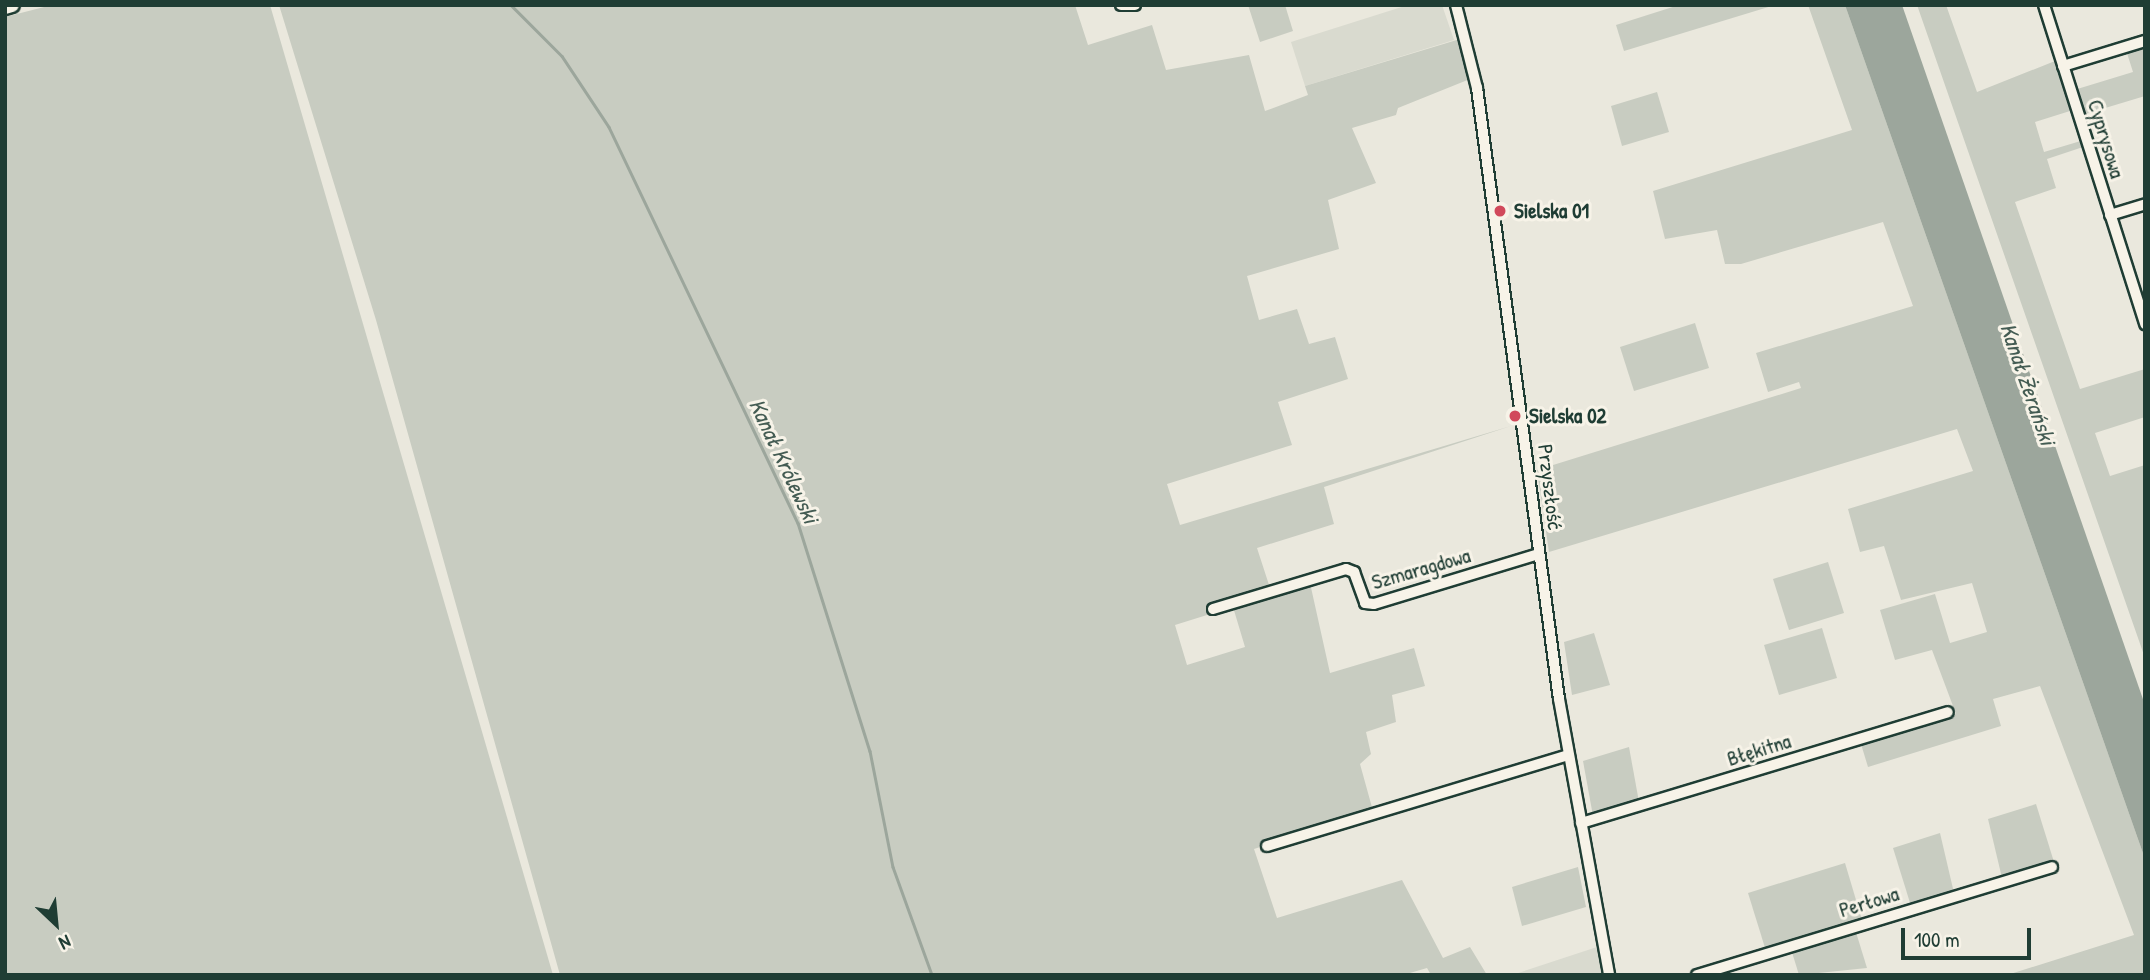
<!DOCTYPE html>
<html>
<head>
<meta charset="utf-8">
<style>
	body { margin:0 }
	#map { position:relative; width:2150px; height:980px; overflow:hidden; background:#eae8dd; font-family:"Patrick Hand",sans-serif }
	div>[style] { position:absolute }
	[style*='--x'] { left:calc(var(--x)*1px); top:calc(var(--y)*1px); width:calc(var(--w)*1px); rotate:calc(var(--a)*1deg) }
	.built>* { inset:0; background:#d9dacf }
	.green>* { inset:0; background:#c8ccc1 }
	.water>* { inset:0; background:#9ca69c }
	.stream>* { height:2.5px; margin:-1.25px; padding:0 1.25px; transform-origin:1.25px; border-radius:1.25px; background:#9ca69c }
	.roads { filter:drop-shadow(2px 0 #1f3d34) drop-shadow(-2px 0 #1f3d34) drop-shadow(0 2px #1f3d34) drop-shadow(0 -2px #1f3d34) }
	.minor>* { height:10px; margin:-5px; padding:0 5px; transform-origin:5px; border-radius:5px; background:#f7f3e8 }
	.major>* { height:14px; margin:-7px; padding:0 7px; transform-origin:7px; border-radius:7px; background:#f7f3e8 }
	.dots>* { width:19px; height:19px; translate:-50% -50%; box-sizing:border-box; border:4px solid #f7f3e8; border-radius:50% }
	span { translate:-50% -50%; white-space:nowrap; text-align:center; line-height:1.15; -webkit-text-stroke:6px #f7f3e8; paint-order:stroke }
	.street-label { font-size:21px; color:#1f3d34 }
	.poi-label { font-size:21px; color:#1f3d34; font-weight:700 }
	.left { translate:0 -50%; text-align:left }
	.water-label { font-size:23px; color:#445c53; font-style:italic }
	.frame { position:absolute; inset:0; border:7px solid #1f3d34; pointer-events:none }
	.north { position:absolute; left:21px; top:889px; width:70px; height:70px; -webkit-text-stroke:5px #f7f3e8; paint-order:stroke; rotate:154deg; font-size:19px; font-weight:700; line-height:28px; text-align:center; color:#1f3d34 }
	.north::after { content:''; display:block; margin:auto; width:24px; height:32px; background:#1f3d34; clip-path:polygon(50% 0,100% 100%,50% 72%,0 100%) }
	.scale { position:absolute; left:1901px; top:928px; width:130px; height:32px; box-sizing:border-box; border:4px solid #1f3d34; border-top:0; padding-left:9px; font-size:21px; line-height:24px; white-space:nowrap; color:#1f3d34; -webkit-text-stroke:5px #f7f3e8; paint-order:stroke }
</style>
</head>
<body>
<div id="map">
	<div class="built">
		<div style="clip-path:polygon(1408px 5px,1442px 5px,1454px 40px,1305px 86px,1291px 42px)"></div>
		<div style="clip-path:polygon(1597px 947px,1603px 975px,1512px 975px)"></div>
	</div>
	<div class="green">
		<div style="clip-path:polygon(52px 5px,270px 5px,553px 975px,5px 975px,5px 17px)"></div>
		<div style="clip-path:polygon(279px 5px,1075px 5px,1088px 45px,1152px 25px,1166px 70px,1249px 55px,1265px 111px,1308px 95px,1305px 86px,1460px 39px,1470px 79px,1398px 108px,1396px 115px,1352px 128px,1376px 183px,1328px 200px,1339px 249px,1247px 276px,1259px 320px,1297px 309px,1309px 344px,1335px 337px,1348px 379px,1278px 402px,1292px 445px,1167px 484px,1180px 525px,1511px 426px,1324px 487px,1334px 524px,1257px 548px,1270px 588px,1210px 606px,1207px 615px,1175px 625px,1187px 665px,1245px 647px,1233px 607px,1310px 583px,1330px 673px,1414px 648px,1425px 686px,1392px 695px,1396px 722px,1366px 732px,1371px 754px,1360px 764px,1373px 811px,1254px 849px,1277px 918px,1402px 880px,1443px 958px,1470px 947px,1487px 975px,1431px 975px,1427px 968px,1403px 975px,560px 975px,376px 320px)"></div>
		<div style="clip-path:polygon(1248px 5px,1285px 5px,1293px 31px,1260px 42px)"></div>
		<div style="clip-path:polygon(1679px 5px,1775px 5px,1624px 51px,1616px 25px)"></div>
		<div style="clip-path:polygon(1808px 5px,1845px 5px,2145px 859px,2145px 975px,2007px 975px,2134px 935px,2040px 686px,1993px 699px,2001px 726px,1868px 767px,1861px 744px,1956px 714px,1932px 650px,1895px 660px,1880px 610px,1935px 594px,1950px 643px,1987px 632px,1972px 583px,1901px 600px,1884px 546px,1860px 552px,1848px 509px,1973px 471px,1957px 429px,1549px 552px,1537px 470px,1801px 388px,1799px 382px,1768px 392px,1756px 353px,1913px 306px,1883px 222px,1741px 264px,1725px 264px,1717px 230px,1665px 239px,1653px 191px,1852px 130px)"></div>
		<div style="clip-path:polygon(1917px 5px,1946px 5px,1977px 92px,2055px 61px,2070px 111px,2035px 122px,2044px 152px,2084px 140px,2086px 146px,2047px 159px,2056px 188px,2015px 202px,2080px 389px,2145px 369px,2145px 417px,2095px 433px,2110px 476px,2145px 465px,2145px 658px)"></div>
		<div style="clip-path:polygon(2145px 44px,2145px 96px,2082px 115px,2074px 90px,2133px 72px,2126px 50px)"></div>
		<div style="clip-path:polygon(1657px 92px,1669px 132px,1622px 146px,1611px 106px)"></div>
		<div style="clip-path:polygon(1695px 323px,1709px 368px,1634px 391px,1620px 347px)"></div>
		<div style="clip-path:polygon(1828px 562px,1844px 613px,1789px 630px,1773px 579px)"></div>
		<div style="clip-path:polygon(1822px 628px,1837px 678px,1779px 695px,1764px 645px)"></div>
		<div style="clip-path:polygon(1594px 633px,1610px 685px,1572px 695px,1564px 642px)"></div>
		<div style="clip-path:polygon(1629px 747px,1639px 802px,1593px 816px,1583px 761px)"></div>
		<div style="clip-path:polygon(2036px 804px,2054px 862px,2002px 878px,1988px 819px)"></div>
		<div style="clip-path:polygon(1940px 833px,1954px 893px,1911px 906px,1893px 848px)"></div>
		<div style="clip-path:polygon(1845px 863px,1862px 920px,1766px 951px,1748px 893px)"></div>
		<div style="clip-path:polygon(1578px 867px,1586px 907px,1522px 926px,1512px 887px)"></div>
		<div style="clip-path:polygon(1855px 929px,1867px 968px,1799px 975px,1791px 949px)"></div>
	</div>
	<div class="water">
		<div style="clip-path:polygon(1845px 5px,1902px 5px,2145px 705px,2145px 859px)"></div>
	</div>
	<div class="stream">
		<div style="--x:511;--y:5;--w:72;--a:45"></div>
		<div style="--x:562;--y:56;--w:85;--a:56.5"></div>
		<div style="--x:609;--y:127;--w:439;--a:64.5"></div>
		<div style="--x:798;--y:523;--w:239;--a:72.5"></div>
		<div style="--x:870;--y:751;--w:118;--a:78.8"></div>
		<div style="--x:893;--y:867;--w:115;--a:70.1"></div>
	</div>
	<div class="roads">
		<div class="minor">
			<div style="--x:1121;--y:5;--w:14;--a:0"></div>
			<div style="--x:1456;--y:5;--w:86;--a:75.8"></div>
			<div style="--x:1477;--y:88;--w:616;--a:82.36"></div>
			<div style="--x:1559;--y:699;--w:280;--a:79.7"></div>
			<div style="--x:2044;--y:5;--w:335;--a:72.4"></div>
			<div style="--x:2063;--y:66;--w:86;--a:-17"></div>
			<div style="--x:2110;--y:215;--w:37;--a:-17"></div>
			<div style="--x:1213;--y:609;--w:139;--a:-16.7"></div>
			<div style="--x:1346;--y:569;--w:9;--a:21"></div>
			<div style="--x:1354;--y:572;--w:33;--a:70"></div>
			<div style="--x:1365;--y:603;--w:9;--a:6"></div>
			<div style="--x:1374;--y:604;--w:172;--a:-16.9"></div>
			<div style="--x:1581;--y:823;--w:383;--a:-16.8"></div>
			<div style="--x:1267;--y:846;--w:315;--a:-16.8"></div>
			<div style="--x:1697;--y:975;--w:371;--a:-16.9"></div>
		</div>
		<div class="major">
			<div style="--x:5;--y:7;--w:7;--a:-16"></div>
		</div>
	</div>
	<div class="dots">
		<div style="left:1500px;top:211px;background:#d1495b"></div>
		<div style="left:1515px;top:416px;background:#d1495b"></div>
	</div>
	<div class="street-label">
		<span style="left:2106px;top:139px;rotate:73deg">Cyprysowa</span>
		<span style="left:1550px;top:487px;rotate:83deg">Przyszłość</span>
		<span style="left:1421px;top:569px;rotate:-16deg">Szmaragdowa</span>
		<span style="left:1759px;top:750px;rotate:-17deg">Błękitna</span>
		<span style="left:1869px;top:902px;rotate:-17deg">Perłowa</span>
	</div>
	<div class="poi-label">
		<span class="left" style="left:1514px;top:211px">Sielska 01</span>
		<span class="left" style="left:1529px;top:416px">Sielska 02</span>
	</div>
	<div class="water-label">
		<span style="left:2028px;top:384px;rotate:71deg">Kanał Żerański</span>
		<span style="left:784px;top:461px;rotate:65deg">Kanał Królewski</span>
	</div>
	<div class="frame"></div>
	<div class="north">N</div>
	<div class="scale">100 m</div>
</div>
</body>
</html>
